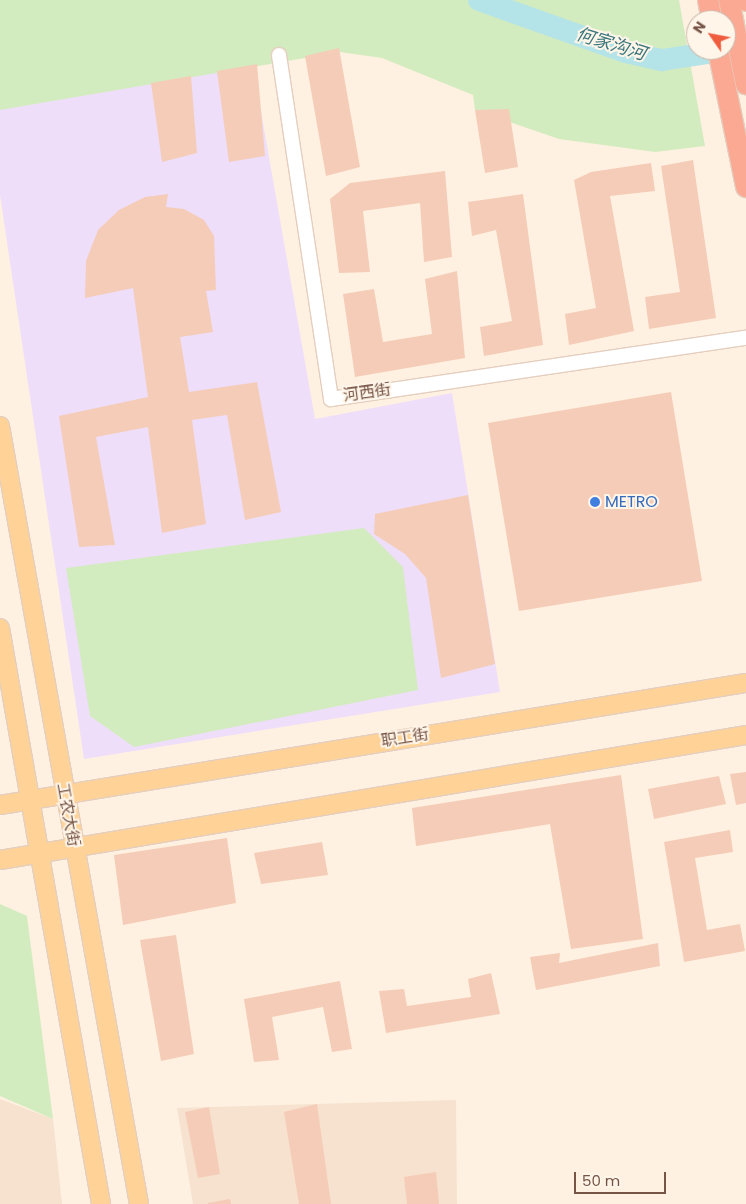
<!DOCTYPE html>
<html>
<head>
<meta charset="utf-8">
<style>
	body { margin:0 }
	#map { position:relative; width:746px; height:1204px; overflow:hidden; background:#fef1e1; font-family:Poppins,"Noto Sans SC",sans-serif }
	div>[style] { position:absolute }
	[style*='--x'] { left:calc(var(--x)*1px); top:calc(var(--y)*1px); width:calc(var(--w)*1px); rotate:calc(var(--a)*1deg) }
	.residential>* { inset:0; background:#f6e2cf }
	.education>* { inset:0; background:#eedefa }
	.green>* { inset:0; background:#d3ecbf }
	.river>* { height:22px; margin:-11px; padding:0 11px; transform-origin:11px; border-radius:11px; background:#b4e3e8 }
	.building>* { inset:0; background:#f5ccb7 }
	.roads { filter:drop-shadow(1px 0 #e4cebf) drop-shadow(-1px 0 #e4cebf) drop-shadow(0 1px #e4cebf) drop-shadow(0 -1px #e4cebf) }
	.minor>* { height:14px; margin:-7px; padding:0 7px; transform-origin:7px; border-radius:7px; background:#fff }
	.major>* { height:18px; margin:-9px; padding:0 9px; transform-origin:9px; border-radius:9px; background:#ffd397 }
	.highway>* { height:20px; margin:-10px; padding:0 10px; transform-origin:10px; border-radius:10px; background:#fca993 }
	.dots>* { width:14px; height:14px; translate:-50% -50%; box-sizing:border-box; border:2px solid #fff5e9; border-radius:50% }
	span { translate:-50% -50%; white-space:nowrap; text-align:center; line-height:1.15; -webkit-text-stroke:4px #fff5e9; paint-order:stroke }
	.street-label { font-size:16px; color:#765546 }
	.shop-label { font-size:16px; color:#366cbe }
	.left { translate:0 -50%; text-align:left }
	.water-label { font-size:18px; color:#39767d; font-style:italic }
	.north { position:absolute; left:686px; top:10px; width:50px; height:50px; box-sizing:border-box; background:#fff5e9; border:1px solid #c8b5a8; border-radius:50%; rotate:303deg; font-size:14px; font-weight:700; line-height:20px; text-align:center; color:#765546 }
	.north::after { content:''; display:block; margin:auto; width:18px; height:22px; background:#f05c3e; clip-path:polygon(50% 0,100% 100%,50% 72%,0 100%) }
	.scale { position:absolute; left:574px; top:1172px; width:92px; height:22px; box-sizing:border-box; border:2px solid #765546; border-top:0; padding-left:6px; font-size:15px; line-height:18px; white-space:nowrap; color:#765546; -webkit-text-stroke:4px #fff5e9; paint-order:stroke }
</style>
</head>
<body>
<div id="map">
	<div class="residential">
		<div style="clip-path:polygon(0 1099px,53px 1119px,62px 1204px,0 1204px)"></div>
		<div style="clip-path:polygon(456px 1100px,457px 1204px,193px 1204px,177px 1108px)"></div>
	</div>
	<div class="education">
		<div style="clip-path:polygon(253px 66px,315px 419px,452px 393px,500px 692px,84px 759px,0 195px,0 109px)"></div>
	</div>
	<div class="green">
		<div style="clip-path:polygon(0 0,679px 0,705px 146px,655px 152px,559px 139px,475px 110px,473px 95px,382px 58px,340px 52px,0 110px)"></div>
		<div style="clip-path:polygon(364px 528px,403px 567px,418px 690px,134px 747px,90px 716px,66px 568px)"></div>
		<div style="clip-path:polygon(0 904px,27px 916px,53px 1119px,0 1096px)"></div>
	</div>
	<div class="river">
		<div style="--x:479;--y:0;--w:156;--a:19.5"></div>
		<div style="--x:626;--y:52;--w:37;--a:13"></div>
		<div style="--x:662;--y:60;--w:85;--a:-8.8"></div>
	</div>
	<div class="building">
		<div style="clip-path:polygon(339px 48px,360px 167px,326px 176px,305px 56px)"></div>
		<div style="clip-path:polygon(257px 64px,265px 156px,229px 162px,217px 71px)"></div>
		<div style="clip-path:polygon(191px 76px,197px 153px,162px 162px,151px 83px)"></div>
		<div style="clip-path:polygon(509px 109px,518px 167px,485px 173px,475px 110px)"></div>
		<div style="clip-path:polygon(693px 160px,716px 318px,649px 329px,645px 297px,680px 292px,661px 166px)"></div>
		<div style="clip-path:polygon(651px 163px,655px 191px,610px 196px,634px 331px,569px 345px,565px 314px,596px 308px,574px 180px,591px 172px)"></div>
		<div style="clip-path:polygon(445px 171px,452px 257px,424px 262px,420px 203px,363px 211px,370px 272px,339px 273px,330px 199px,350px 183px)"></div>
		<div style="clip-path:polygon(168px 194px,166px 207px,184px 209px,204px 220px,214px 236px,216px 290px,206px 291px,213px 332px,180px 337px,189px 392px,257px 382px,281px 512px,245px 520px,227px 415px,192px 420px,206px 524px,162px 533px,148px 427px,96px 437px,115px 545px,79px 547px,59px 416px,148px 397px,133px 288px,85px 298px,86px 261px,98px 230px,119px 210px,145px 197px)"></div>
		<div style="clip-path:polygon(523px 194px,543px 345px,484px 356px,480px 327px,512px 321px,496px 230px,472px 236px,468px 202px)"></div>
		<div style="clip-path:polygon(457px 271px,465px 358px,355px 377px,343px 294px,374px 289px,383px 342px,432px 334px,425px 279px)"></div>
		<div style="clip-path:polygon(671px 392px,702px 581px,519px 611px,488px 423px)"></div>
		<div style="clip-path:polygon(468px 495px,495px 664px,441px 678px,426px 578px,405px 554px,374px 534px,375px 514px)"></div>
		<div style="clip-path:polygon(746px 772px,746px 803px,736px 805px,730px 774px)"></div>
		<div style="clip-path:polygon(621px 775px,643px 939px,571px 949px,550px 824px,416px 846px,412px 808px)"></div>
		<div style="clip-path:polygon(719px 776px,726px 804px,654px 819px,648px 789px)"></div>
		<div style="clip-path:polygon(730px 830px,733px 852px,695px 858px,707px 930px,740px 924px,745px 951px,684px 962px,664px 842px)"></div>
		<div style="clip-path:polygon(227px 838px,236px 903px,123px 925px,114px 855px)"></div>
		<div style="clip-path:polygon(322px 842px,328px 875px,261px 884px,254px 853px)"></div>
		<div style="clip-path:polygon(176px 935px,194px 1054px,161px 1061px,140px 940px)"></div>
		<div style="clip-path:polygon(658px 943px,660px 966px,536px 990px,530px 957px,560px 953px,559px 963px)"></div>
		<div style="clip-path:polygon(491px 973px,500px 1014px,386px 1033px,379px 991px,404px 989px,407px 1006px,471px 997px,468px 979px)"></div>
		<div style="clip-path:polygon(340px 981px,352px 1049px,332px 1052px,323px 1007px,272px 1017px,279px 1060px,254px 1062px,244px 999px)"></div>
		<div style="clip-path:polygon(317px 1104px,331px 1204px,299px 1204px,284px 1112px)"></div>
		<div style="clip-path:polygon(209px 1107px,220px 1174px,198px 1178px,185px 1112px)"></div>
		<div style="clip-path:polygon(436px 1172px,439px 1204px,407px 1204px,404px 1177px)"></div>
		<div style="clip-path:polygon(230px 1199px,231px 1204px,208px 1204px,208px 1203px)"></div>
	</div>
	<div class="roads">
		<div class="minor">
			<div style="--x:279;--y:55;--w:348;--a:81.4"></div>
			<div style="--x:331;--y:399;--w:419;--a:-8.4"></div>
		</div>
		<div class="major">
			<div style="--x:0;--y:426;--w:790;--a:79.87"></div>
			<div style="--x:0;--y:628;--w:585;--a:80.05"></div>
			<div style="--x:0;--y:805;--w:756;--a:-9.29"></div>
			<div style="--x:0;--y:860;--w:756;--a:-9.51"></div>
		</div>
		<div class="highway">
			<div style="--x:708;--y:0;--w:20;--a:79"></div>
			<div style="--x:729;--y:0;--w:86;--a:78.6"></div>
			<div style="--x:746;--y:0;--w:1;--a:90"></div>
			<div style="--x:718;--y:50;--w:140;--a:78.4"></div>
		</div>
	</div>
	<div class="dots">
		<div style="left:595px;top:502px;background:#3f7fe0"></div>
	</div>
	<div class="street-label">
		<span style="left:367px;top:393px;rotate:-8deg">河西街</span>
		<span style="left:405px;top:738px;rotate:-9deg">职工街</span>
		<span style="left:68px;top:815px;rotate:80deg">工农大街</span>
	</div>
	<div class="shop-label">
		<span class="left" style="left:605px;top:502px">METRO</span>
	</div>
	<div class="water-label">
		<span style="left:611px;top:44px;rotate:17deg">何家沟河</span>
	</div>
	<div class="north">N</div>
	<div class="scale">50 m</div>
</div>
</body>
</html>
